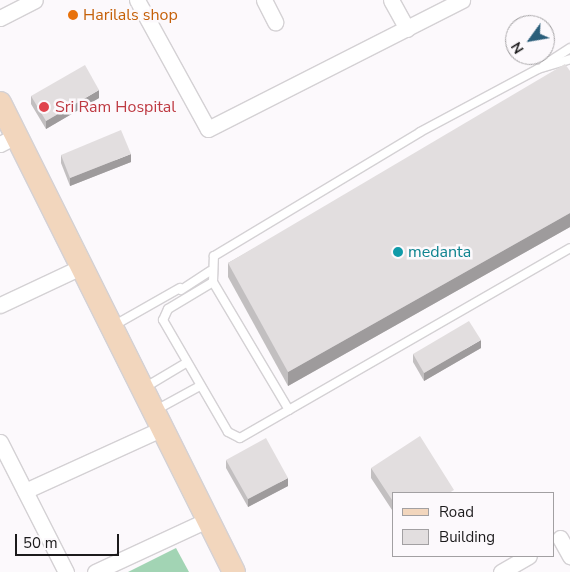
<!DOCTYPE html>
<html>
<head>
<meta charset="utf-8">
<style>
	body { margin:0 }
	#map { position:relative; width:570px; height:572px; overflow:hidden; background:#fcf9fc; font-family:"Nunito Sans",sans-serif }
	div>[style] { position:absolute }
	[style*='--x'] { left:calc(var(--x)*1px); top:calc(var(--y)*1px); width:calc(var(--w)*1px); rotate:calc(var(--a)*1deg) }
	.green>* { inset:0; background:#a2d4b4 }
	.roads { filter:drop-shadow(1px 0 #d4d1d4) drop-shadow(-1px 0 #d4d1d4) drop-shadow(0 1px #d4d1d4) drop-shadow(0 -1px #d4d1d4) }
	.lane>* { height:8px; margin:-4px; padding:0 4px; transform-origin:4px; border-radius:4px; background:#fff }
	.street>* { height:15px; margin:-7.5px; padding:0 7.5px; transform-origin:7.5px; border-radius:7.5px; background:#fff }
	.secondary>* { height:22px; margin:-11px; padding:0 11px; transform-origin:11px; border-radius:11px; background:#f2d6bd }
	.wall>* { inset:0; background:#c2bfc0 }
	.shaded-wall>* { inset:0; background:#9e9b9c }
	.building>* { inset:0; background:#e2dedf }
	.dots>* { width:14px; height:14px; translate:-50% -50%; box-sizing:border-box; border:2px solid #fcf9fc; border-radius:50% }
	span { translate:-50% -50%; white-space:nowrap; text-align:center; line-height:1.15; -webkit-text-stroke:5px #fcf9fc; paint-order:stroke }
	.food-label { font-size:16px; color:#c56008 }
	.left { translate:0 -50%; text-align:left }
	.health-label { font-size:16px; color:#be3a42 }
	.culture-label { font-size:16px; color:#0d838f }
	.legend { position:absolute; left:392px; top:492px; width:162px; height:65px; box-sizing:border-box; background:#fcf9fc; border:1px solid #a2a0a2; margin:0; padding:6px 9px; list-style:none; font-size:15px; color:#1c1b1c }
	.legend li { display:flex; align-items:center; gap:10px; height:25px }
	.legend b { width:25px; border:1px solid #a2a0a2 }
	.north { position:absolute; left:505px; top:15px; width:50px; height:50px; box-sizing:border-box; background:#fcf9fc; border:1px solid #a2a0a2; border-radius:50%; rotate:238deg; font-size:14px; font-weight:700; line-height:20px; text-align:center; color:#1c1b1c }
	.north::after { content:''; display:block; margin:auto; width:18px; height:22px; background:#2a5e7a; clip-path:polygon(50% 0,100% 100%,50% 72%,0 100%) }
	.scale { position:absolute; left:15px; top:534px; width:104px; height:22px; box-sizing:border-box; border:2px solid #1c1b1c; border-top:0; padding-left:6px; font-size:15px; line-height:18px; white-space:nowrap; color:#1c1b1c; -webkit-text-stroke:4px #fcf9fc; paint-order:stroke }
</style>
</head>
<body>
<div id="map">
	<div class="green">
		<div style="clip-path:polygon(176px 548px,189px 572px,128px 572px)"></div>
	</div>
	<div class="roads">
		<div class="lane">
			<div style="--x:544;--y:65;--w:31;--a:-33"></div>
			<div style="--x:213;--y:282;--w:52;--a:149"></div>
			<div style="--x:168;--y:309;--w:12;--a:114"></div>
			<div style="--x:163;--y:320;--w:129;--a:59.9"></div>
			<div style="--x:228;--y:432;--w:13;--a:27"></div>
			<div style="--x:240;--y:438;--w:381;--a:-29.9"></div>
			<div style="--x:181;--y:290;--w:35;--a:-33"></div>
			<div style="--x:113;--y:326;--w:77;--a:-29.6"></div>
			<div style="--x:144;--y:388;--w:49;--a:-30.8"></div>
			<div style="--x:156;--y:410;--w:50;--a:-28.6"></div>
			<div style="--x:289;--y:410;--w:149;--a:-120.7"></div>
			<div style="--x:213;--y:282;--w:26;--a:-88"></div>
			<div style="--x:214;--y:256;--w:240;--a:-31"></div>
			<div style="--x:420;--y:132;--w:134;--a:-28.1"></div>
			<div style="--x:538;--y:69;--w:34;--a:-17"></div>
		</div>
		<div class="street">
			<div style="--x:137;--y:0;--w:147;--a:61.2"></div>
			<div style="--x:208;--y:129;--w:285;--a:-26.9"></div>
			<div style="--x:264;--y:0;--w:25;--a:63"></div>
			<div style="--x:391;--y:0;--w:33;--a:61"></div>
			<div style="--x:0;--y:18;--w:39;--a:-27"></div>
			<div style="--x:0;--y:144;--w:18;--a:-27"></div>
			<div style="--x:0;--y:305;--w:89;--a:-25.1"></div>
			<div style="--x:0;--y:442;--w:146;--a:63.1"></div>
			<div style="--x:25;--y:491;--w:149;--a:-24.5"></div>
			<div style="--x:560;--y:538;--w:21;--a:61"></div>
			<div style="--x:95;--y:572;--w:123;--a:-24.9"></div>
			<div style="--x:501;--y:572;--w:32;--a:-30"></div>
		</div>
		<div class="secondary">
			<div style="--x:0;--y:103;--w:524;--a:63.48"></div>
		</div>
	</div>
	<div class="wall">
		<div style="clip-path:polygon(570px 71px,570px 227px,288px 386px,228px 277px,228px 263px)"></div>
		<div style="clip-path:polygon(31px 96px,99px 98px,46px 129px,31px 104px)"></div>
		<div style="clip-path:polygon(61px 155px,131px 162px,70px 186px,61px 163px)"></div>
		<div style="clip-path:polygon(481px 348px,424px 381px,413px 362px,413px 354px)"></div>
		<div style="clip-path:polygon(226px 460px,288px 486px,248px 507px,226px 468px)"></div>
		<div style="clip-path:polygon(371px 468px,454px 493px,394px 493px,394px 513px,371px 478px)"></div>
	</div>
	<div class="shaded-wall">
		<div style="clip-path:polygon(99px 90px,99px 98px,46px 129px,46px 121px)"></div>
		<div style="clip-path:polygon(131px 154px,131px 162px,70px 186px,70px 178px)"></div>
		<div style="clip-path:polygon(570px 213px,570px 227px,288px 386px,288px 372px)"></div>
		<div style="clip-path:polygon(481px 340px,481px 348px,424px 381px,424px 373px)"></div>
		<div style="clip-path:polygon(288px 478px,288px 486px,248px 507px,248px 499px)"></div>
	</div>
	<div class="building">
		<div style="clip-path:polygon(565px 64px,570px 71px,570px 213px,288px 372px,228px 263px)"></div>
		<div style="clip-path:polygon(85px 65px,99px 90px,46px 121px,31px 96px)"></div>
		<div style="clip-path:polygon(121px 130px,131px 154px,70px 178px,61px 155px)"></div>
		<div style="clip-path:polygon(469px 321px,481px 340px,424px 373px,413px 354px)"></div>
		<div style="clip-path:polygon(420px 436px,454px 490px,449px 493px,394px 493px,394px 503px,371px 468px)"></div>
		<div style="clip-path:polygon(266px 438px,288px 478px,248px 499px,226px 460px)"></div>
	</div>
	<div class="dots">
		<div style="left:73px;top:15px;background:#e8710a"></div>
		<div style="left:44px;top:107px;background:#e0444e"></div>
		<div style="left:398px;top:252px;background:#0f9aa8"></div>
	</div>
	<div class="food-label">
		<span class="left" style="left:83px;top:15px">Harilals shop</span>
	</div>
	<div class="health-label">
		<span class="left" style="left:55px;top:107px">Sri Ram Hospital</span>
	</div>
	<div class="culture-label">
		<span class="left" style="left:408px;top:252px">medanta</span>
	</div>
	<ul class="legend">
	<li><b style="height:6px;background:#f2d6bd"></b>Road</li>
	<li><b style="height:14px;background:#e2dedf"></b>Building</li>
	</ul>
	<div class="north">N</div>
	<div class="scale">50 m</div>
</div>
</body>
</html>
